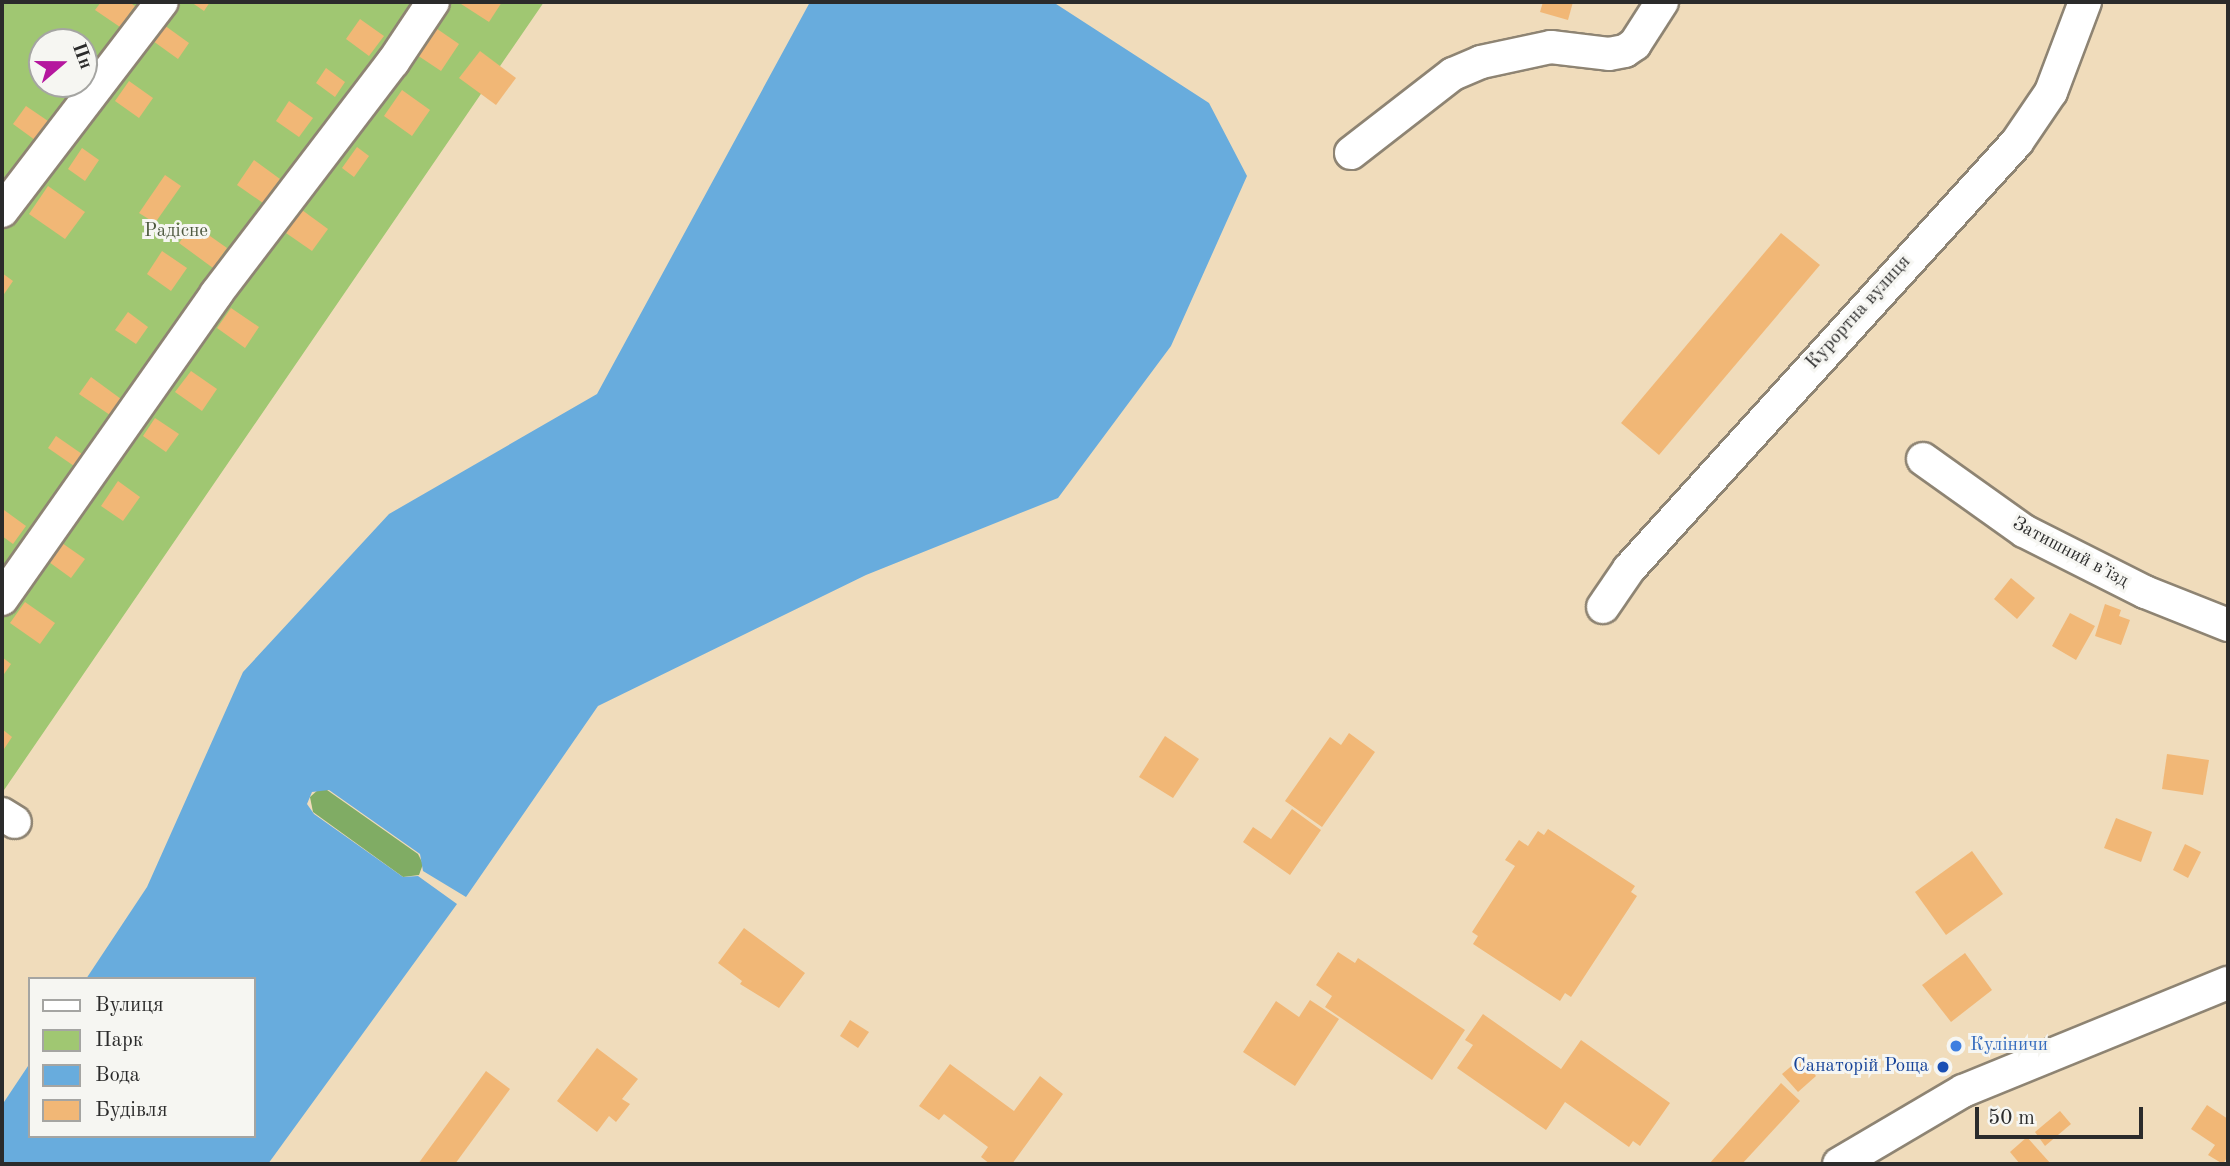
<!DOCTYPE html>
<html>
<head>
<meta charset="utf-8">
<style>
	body { margin:0 }
	#map { position:relative; width:2230px; height:1166px; overflow:hidden; background:#f0dcbb; font-family:"Old Standard TT",serif }
	div>[style] { position:absolute }
	[style*='--x'] { left:calc(var(--x)*1px); top:calc(var(--y)*1px); width:calc(var(--w)*1px); rotate:calc(var(--a)*1deg) }
	.green>* { inset:0; background:#a0c772 }
	.forest>* { inset:0; background:#80ac64 }
	.water>* { inset:0; background:#68acdd }
	.building>* { inset:0; background:#f1b776 }
	.roads { filter:drop-shadow(2px 0 #8e8473) drop-shadow(-2px 0 #8e8473) drop-shadow(0 2px #8e8473) drop-shadow(0 -2px #8e8473) }
	.minor>* { height:32px; margin:-16px; padding:0 16px; transform-origin:16px; border-radius:16px; background:#fff }
	.dots>* { width:19px; height:19px; translate:-50% -50%; box-sizing:border-box; border:4px solid #f6f6f2; border-radius:50% }
	span { translate:-50% -50%; white-space:nowrap; text-align:center; line-height:1.15; -webkit-text-stroke:6px #f6f6f2; paint-order:stroke }
	.park-label { font-size:19px; color:#4e5a40 }
	.street-label { font-size:19px; color:#2b2b2b }
	.shop-label { font-size:19px; color:#366cbe }
	.left { translate:0 -50%; text-align:left }
	.transit-label { font-size:19px; color:#164399 }
	.right { translate:-100% -50%; text-align:right }
	.frame { position:absolute; inset:0; border:4px solid #2b2b2b; pointer-events:none }
	.legend { position:absolute; left:28px; top:977px; width:228px; height:161px; box-sizing:border-box; background:#f6f6f2; border:2px solid #a5a5a2; margin:0; padding:9px 12px; list-style:none; font-size:21px; color:#2b2b2b }
	.legend li { display:flex; align-items:center; gap:14px; height:35px }
	.legend b { width:35px; border:2px solid #a5a5a2 }
	.north { position:absolute; left:28px; top:28px; width:70px; height:70px; box-sizing:border-box; background:#f6f6f2; border:2px solid #a5a5a2; border-radius:50%; rotate:70deg; font-size:19px; font-weight:700; line-height:28px; text-align:center; color:#2b2b2b }
	.north::after { content:''; display:block; margin:auto; width:24px; height:32px; background:#b5179e; clip-path:polygon(50% 0,100% 100%,50% 72%,0 100%) }
	.scale { position:absolute; left:1975px; top:1107px; width:168px; height:32px; box-sizing:border-box; border:4px solid #2b2b2b; border-top:0; padding-left:9px; font-size:21px; line-height:24px; white-space:nowrap; color:#2b2b2b; -webkit-text-stroke:5px #f6f6f2; paint-order:stroke }
</style>
</head>
<body>
<div id="map">
	<div class="green">
		<div style="clip-path:polygon(evenodd,2px 2px,544px 2px,2px 793px,2px 2px,42px 42px,84px 42px,84px 84px,42px 84px,42px 42px)"></div>
	</div>
	<div class="forest">
		<div style="clip-path:polygon(327px 790px,418px 854px,423px 864px,419px 875px,403px 877px,313px 812px,310px 797px,319px 789px)"></div>
	</div>
	<div class="water">
		<div style="clip-path:polygon(810px 2px,1053px 2px,1209px 103px,1247px 176px,1171px 346px,1058px 498px,866px 575px,598px 706px,466px 897px,423px 871px,420px 854px,329px 790px,312px 792px,307px 804px,314px 814px,403px 877px,418px 876px,457px 904px,268px 1164px,2px 1164px,2px 1105px,30px 1063px,30px 1136px,254px 1136px,254px 979px,86px 979px,147px 887px,243px 672px,389px 514px,597px 394px)"></div>
	</div>
	<div class="building">
		<div style="clip-path:polygon(101px 2px,129px 2px,135px 6px,120px 27px,95px 10px)"></div>
		<div style="clip-path:polygon(191px 2px,210px 2px,204px 11px)"></div>
		<div style="clip-path:polygon(458px 2px,502px 2px,489px 22px)"></div>
		<div style="clip-path:polygon(1543px 2px,1573px 2px,1568px 20px,1540px 12px)"></div>
		<div style="clip-path:polygon(360px 19px,384px 36px,369px 56px,346px 39px)"></div>
		<div style="clip-path:polygon(430px 24px,459px 44px,441px 71px,411px 51px)"></div>
		<div style="clip-path:polygon(164px 25px,189px 43px,178px 59px,153px 41px)"></div>
		<div style="clip-path:polygon(480px 51px,516px 78px,496px 105px,459px 78px)"></div>
		<div style="clip-path:polygon(326px 68px,345px 82px,335px 97px,316px 83px)"></div>
		<div style="clip-path:polygon(129px 81px,153px 98px,139px 118px,115px 101px)"></div>
		<div style="clip-path:polygon(402px 90px,430px 110px,412px 136px,384px 116px)"></div>
		<div style="clip-path:polygon(289px 101px,313px 118px,299px 137px,276px 121px)"></div>
		<div style="clip-path:polygon(26px 106px,48px 121px,35px 140px,13px 124px)"></div>
		<div style="clip-path:polygon(357px 147px,369px 156px,354px 177px,342px 168px)"></div>
		<div style="clip-path:polygon(82px 148px,99px 160px,85px 181px,68px 169px)"></div>
		<div style="clip-path:polygon(254px 160px,280px 179px,263px 203px,237px 185px)"></div>
		<div style="clip-path:polygon(165px 175px,181px 186px,155px 223px,139px 213px)"></div>
		<div style="clip-path:polygon(48px 186px,85px 212px,65px 239px,29px 214px)"></div>
		<div style="clip-path:polygon(302px 210px,328px 229px,312px 251px,286px 233px)"></div>
		<div style="clip-path:polygon(193px 224px,227px 248px,213px 268px,179px 243px)"></div>
		<div style="clip-path:polygon(1781px 233px,1820px 265px,1659px 455px,1621px 423px)"></div>
		<div style="clip-path:polygon(162px 251px,187px 268px,171px 291px,147px 274px)"></div>
		<div style="clip-path:polygon(2px 273px,13px 281px,2px 297px)"></div>
		<div style="clip-path:polygon(231px 308px,259px 327px,245px 348px,217px 328px)"></div>
		<div style="clip-path:polygon(128px 312px,148px 327px,136px 344px,115px 330px)"></div>
		<div style="clip-path:polygon(191px 371px,217px 389px,202px 411px,175px 392px)"></div>
		<div style="clip-path:polygon(91px 377px,121px 399px,110px 415px,79px 394px)"></div>
		<div style="clip-path:polygon(155px 418px,179px 434px,166px 452px,143px 436px)"></div>
		<div style="clip-path:polygon(56px 436px,82px 454px,74px 466px,48px 448px)"></div>
		<div style="clip-path:polygon(118px 481px,140px 497px,123px 521px,101px 506px)"></div>
		<div style="clip-path:polygon(4px 510px,26px 526px,13px 544px,2px 536px)"></div>
		<div style="clip-path:polygon(62px 543px,85px 559px,71px 578px,49px 562px)"></div>
		<div style="clip-path:polygon(2011px 578px,2035px 598px,2017px 619px,1994px 599px)"></div>
		<div style="clip-path:polygon(25px 602px,55px 623px,40px 644px,10px 623px)"></div>
		<div style="clip-path:polygon(2105px 604px,2121px 610px,2119px 616px,2130px 620px,2121px 645px,2095px 636px)"></div>
		<div style="clip-path:polygon(2070px 613px,2095px 626px,2076px 660px,2052px 646px)"></div>
		<div style="clip-path:polygon(2px 657px,11px 664px,2px 677px)"></div>
		<div style="clip-path:polygon(2px 729px,12px 737px,2px 752px)"></div>
		<div style="clip-path:polygon(1349px 733px,1375px 752px,1322px 827px,1285px 801px,1330px 737px,1341px 745px)"></div>
		<div style="clip-path:polygon(1165px 736px,1199px 759px,1173px 798px,1139px 777px)"></div>
		<div style="clip-path:polygon(2167px 754px,2209px 760px,2203px 795px,2162px 789px)"></div>
		<div style="clip-path:polygon(1292px 809px,1321px 830px,1290px 875px,1243px 842px,1253px 827px,1271px 839px)"></div>
		<div style="clip-path:polygon(2116px 818px,2152px 832px,2141px 862px,2104px 848px)"></div>
		<div style="clip-path:polygon(1548px 829px,1635px 886px,1631px 892px,1637px 896px,1571px 997px,1565px 993px,1560px 1001px,1473px 944px,1478px 936px,1472px 932px,1515px 866px,1505px 860px,1519px 840px,1528px 846px,1538px 831px,1544px 835px)"></div>
		<div style="clip-path:polygon(2185px 844px,2201px 852px,2188px 878px,2173px 870px)"></div>
		<div style="clip-path:polygon(1972px 851px,2003px 894px,1946px 935px,1915px 892px)"></div>
		<div style="clip-path:polygon(744px 928px,805px 973px,779px 1008px,740px 984px,742px 981px,718px 963px)"></div>
		<div style="clip-path:polygon(1338px 952px,1355px 963px,1358px 958px,1465px 1030px,1432px 1080px,1325px 1007px,1332px 996px,1316px 985px)"></div>
		<div style="clip-path:polygon(1965px 953px,1992px 990px,1951px 1022px,1922px 985px)"></div>
		<div style="clip-path:polygon(1310px 1000px,1339px 1019px,1295px 1086px,1243px 1052px,1276px 1001px,1299px 1017px)"></div>
		<div style="clip-path:polygon(1483px 1014px,1561px 1069px,1581px 1040px,1670px 1103px,1640px 1146px,1633px 1141px,1629px 1147px,1565px 1102px,1546px 1130px,1457px 1068px,1473px 1045px,1465px 1040px)"></div>
		<div style="clip-path:polygon(850px 1020px,869px 1032px,858px 1048px,840px 1036px)"></div>
		<div style="clip-path:polygon(597px 1048px,638px 1079px,622px 1099px,630px 1104px,616px 1122px,609px 1116px,597px 1132px,557px 1101px)"></div>
		<div style="clip-path:polygon(1801px 1058px,1816px 1076px,1798px 1092px,1782px 1074px)"></div>
		<div style="clip-path:polygon(950px 1064px,1014px 1111px,1040px 1076px,1063px 1094px,1012px 1164px,990px 1164px,981px 1157px,988px 1147px,944px 1114px,939px 1120px,919px 1106px)"></div>
		<div style="clip-path:polygon(486px 1071px,510px 1089px,455px 1164px,418px 1164px)"></div>
		<div style="clip-path:polygon(1781px 1083px,1800px 1101px,1742px 1164px,1709px 1164px)"></div>
		<div style="clip-path:polygon(2207px 1105px,2228px 1119px,2228px 1156px,2223px 1164px,2208px 1155px,2215px 1145px,2191px 1129px)"></div>
		<div style="clip-path:polygon(2060px 1111px,2071px 1124px,2045px 1146px,2035px 1132px)"></div>
		<div style="clip-path:polygon(2027px 1137px,2051px 1164px,2020px 1164px,2010px 1152px)"></div>
	</div>
	<div class="roads">
		<div class="minor">
			<div style="--x:1351;--y:153;--w:129;--a:-37.8"></div>
			<div style="--x:1453;--y:74;--w:30;--a:-23"></div>
			<div style="--x:1481;--y:62;--w:72;--a:-12.1"></div>
			<div style="--x:1551;--y:47;--w:58;--a:6.9"></div>
			<div style="--x:1609;--y:54;--w:16;--a:-11"></div>
			<div style="--x:1625;--y:51;--w:12;--a:-35"></div>
			<div style="--x:1635;--y:44;--w:50;--a:-57.3"></div>
			<div style="--x:2;--y:211;--w:263;--a:-52.6"></div>
			<div style="--x:1923;--y:459;--w:124;--a:35.5"></div>
			<div style="--x:2024;--y:531;--w:136;--a:26.8"></div>
			<div style="--x:2145;--y:592;--w:89;--a:21.7"></div>
			<div style="--x:2;--y:599;--w:373;--a:-54.9"></div>
			<div style="--x:216;--y:294;--w:292;--a:-52.7"></div>
			<div style="--x:393;--y:62;--w:72;--a:-56.3"></div>
			<div style="--x:1603;--y:607;--w:46;--a:-55.6"></div>
			<div style="--x:1629;--y:569;--w:577;--a:-47.74"></div>
			<div style="--x:2017;--y:142;--w:60;--a:-55.8"></div>
			<div style="--x:2051;--y:92;--w:96;--a:-69.3"></div>
			<div style="--x:2;--y:814;--w:15;--a:32"></div>
			<div style="--x:1839;--y:1164;--w:144;--a:-30.5"></div>
			<div style="--x:1963;--y:1091;--w:286;--a:-22.2"></div>
		</div>
	</div>
	<div class="dots">
		<div style="left:1956px;top:1046px;background:#3f7fe0"></div>
		<div style="left:1943px;top:1067px;background:#1a4fb4"></div>
	</div>
	<div class="park-label">
		<span style="left:176px;top:232px">Радісне</span>
	</div>
	<div class="street-label">
		<span style="left:1859px;top:313px;rotate:-48deg">Курортна вулиця</span>
		<span style="left:2070px;top:553px;rotate:28deg">Затишний в’їзд</span>
	</div>
	<div class="shop-label">
		<span class="left" style="left:1970px;top:1046px">Куліничи</span>
	</div>
	<div class="transit-label">
		<span class="right" style="left:1929px;top:1067px">Санаторій Роща</span>
	</div>
	<div class="frame"></div>
	<ul class="legend">
	<li><b style="height:9px;background:#fff"></b>Вулиця</li>
	<li><b style="height:19px;background:#a0c772"></b>Парк</li>
	<li><b style="height:19px;background:#68acdd"></b>Вода</li>
	<li><b style="height:19px;background:#f1b776"></b>Будівля</li>
	</ul>
	<div class="north">Пн</div>
	<div class="scale">50 m</div>
</div>
</body>
</html>
